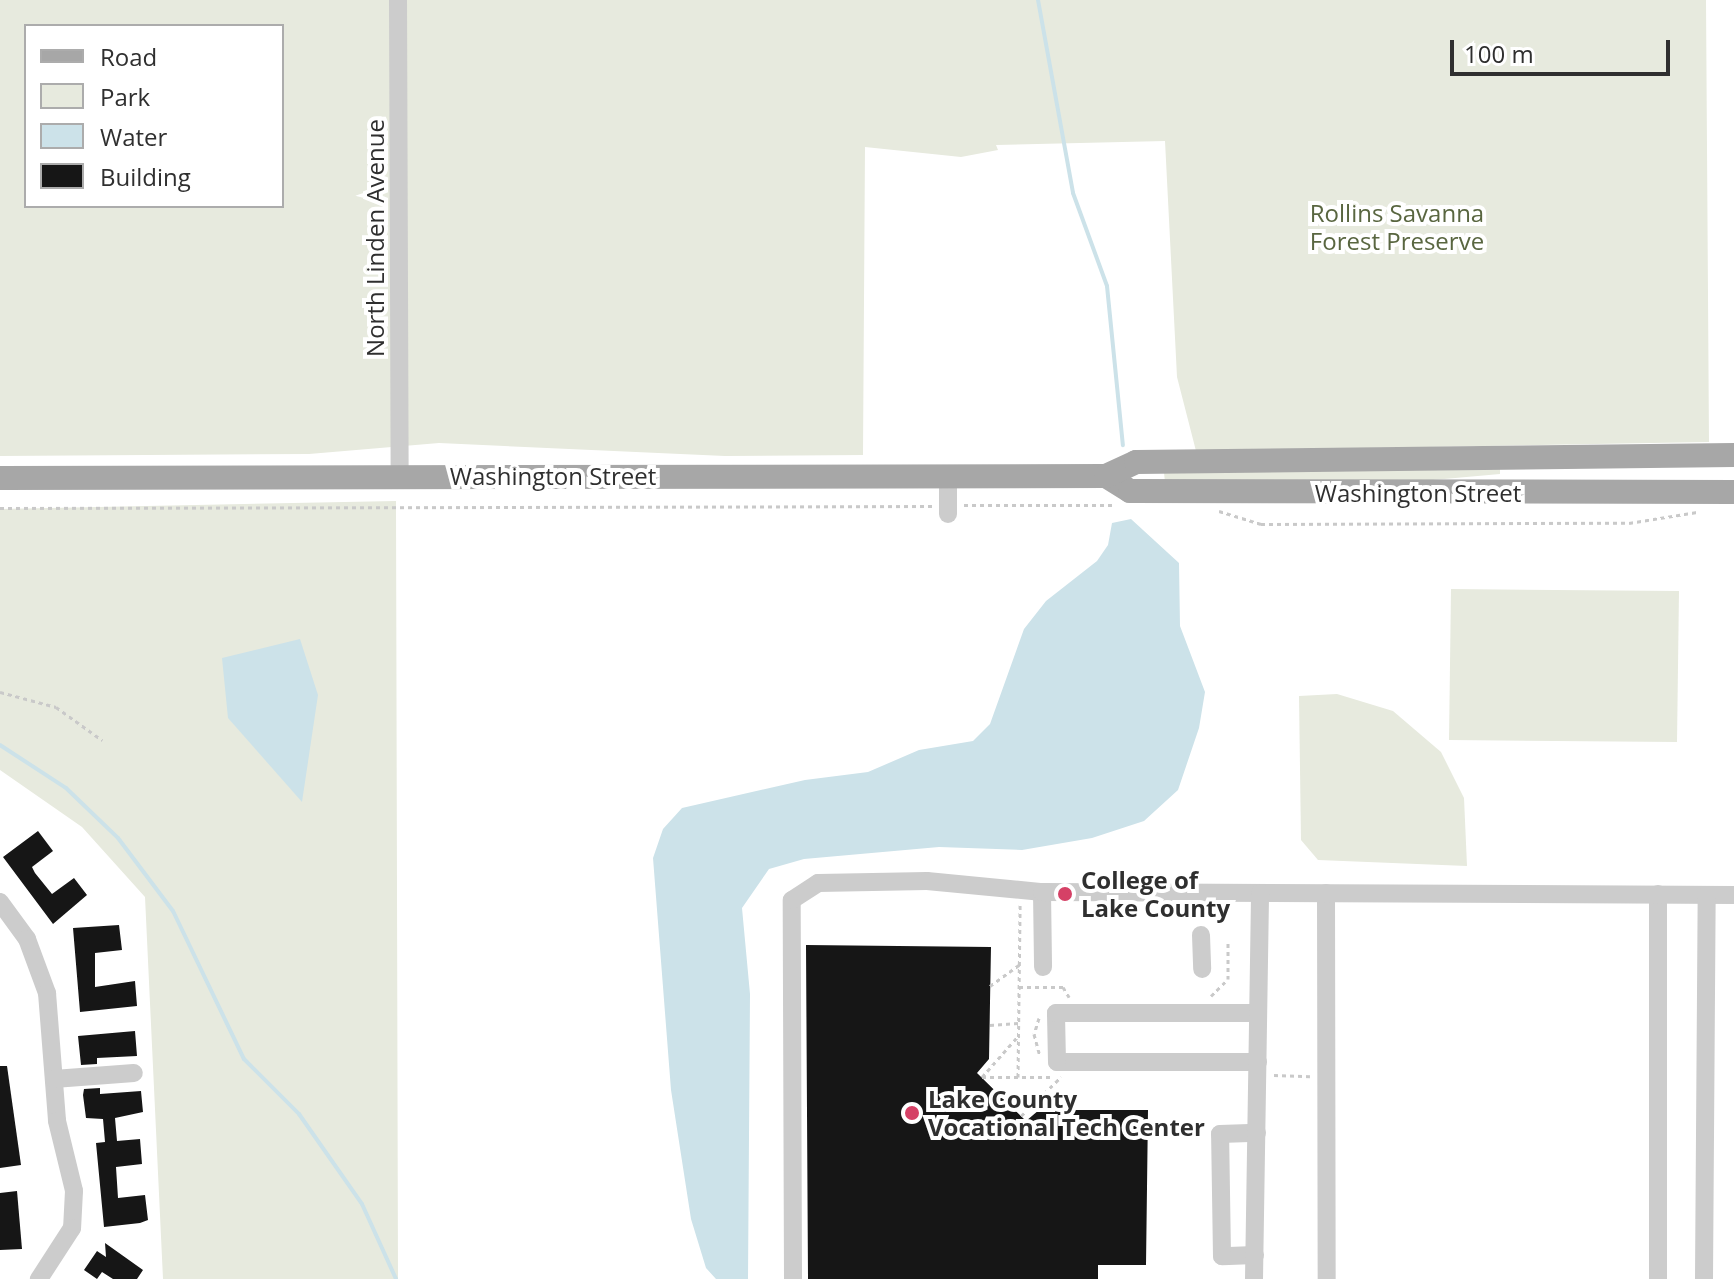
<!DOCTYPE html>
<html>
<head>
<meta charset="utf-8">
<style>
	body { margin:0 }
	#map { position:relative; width:1734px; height:1279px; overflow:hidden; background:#fff; font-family:"Open Sans",sans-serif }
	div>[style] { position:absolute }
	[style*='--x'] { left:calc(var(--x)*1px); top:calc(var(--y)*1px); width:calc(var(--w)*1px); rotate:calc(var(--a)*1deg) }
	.green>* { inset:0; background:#e7eade }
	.water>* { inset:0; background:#cce2e9 }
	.stream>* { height:4px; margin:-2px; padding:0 2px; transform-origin:2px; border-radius:2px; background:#cce2e9 }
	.building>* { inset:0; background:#161616 }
	.path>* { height:3px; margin-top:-1.5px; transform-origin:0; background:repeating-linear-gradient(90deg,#c9c9c9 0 4px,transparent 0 8px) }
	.minor>* { height:18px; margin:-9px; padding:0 9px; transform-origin:9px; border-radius:9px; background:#ccc }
	.major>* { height:24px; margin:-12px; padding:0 12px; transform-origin:12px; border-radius:12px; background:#a7a7a7 }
	.dots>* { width:22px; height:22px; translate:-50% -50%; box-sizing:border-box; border:4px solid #fff; border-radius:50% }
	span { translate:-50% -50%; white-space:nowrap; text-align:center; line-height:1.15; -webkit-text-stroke:8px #fff; paint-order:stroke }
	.park-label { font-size:24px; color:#596640 }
	.street-label { font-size:24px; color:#2f2f2f }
	.poi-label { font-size:24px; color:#2f2f2f; font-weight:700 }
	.left { translate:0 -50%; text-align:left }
	.legend { position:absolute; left:24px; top:24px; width:260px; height:184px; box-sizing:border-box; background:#fff; border:2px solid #acacac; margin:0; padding:10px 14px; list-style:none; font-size:24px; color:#2f2f2f }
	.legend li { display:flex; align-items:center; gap:16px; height:40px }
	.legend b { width:40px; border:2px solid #acacac }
	.scale { position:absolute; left:1450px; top:40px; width:220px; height:36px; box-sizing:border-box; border:4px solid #2f2f2f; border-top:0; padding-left:10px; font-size:24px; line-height:28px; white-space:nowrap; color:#2f2f2f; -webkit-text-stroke:6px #fff; paint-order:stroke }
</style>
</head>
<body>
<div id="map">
	<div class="green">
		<div style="clip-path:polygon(evenodd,0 0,1706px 0,1709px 442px,1196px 451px,1177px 377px,1165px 141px,996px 145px,998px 150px,961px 157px,865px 147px,863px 455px,725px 456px,439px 443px,309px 454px,0 456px,0 0,26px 26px,282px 26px,282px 206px,26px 206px,26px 26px)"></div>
		<div style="clip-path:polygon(1500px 467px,1500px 474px,1388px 484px,1165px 482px,1164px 473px)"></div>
		<div style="clip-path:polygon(396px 501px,398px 1279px,163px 1279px,145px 897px,82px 827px,0 770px,0 509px)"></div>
		<div style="clip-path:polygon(1451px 589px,1679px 591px,1677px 742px,1449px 740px)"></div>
		<div style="clip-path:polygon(1337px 694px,1393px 711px,1441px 752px,1464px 798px,1467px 866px,1318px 860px,1301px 840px,1299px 696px)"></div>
	</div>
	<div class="water">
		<div style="clip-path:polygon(1131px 519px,1179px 563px,1180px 626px,1205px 692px,1199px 728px,1178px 790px,1144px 821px,1092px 838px,1022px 850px,939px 847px,804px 859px,769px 869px,742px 908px,750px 994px,748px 1279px,716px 1279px,706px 1268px,691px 1219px,671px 1090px,653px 858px,663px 829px,682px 808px,805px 780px,868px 772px,919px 750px,973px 741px,990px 724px,1024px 629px,1046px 601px,1097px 561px,1108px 545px,1112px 523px)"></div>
		<div style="clip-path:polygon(300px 639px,318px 695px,302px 802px,228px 718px,222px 658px)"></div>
	</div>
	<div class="stream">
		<div style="--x:1038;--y:0;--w:196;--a:79.7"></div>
		<div style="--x:1073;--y:193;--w:99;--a:69.9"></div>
		<div style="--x:1107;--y:286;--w:160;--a:84.3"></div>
		<div style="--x:0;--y:745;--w:79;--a:33.1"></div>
		<div style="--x:66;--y:788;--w:72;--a:43.9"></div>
		<div style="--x:118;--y:838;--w:91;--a:53"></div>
		<div style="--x:173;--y:911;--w:164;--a:64.4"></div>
		<div style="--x:244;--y:1059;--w:78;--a:45"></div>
		<div style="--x:299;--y:1114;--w:110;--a:55"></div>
		<div style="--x:362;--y:1204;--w:82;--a:65.6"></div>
	</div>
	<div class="building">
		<div style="clip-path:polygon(38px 831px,53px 851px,32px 867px,35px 873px,52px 894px,74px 878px,87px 895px,53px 924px,3px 857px)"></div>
		<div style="clip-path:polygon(119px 925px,122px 950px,95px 953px,95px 987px,135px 981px,137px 1006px,80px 1012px,73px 928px)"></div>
		<div style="clip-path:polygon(806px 945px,991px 947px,989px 1059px,977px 1073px,1026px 1121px,1039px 1110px,1148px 1110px,1146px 1265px,1098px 1265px,1098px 1279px,808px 1279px)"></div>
		<div style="clip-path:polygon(135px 1031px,137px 1056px,97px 1058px,97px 1064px,81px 1065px,78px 1036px)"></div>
		<div style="clip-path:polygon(0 1066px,7px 1066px,21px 1165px,0 1168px)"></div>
		<div style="clip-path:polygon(100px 1088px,100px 1094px,141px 1091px,143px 1112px,115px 1118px,117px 1141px,140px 1139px,142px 1164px,116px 1167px,118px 1198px,145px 1195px,148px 1220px,140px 1223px,104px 1227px,96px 1143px,105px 1142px,103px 1119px,86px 1118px,83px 1095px,84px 1089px)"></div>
		<div style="clip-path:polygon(17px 1191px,22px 1249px,0 1250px,0 1193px)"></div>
		<div style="clip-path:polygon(105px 1243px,143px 1270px,137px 1279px,113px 1279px,102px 1272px,97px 1279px,84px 1270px,97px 1251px,106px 1257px)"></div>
	</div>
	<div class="path">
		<div style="--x:964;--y:505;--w:152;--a:0"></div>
		<div style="--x:0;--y:508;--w:932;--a:-0.12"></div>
		<div style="--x:1219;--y:511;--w:44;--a:17.2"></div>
		<div style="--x:1261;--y:524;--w:368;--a:-0.2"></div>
		<div style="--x:1629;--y:523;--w:69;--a:-9.2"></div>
		<div style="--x:0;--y:692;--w:58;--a:15"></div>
		<div style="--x:56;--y:707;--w:57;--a:35.7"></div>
		<div style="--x:990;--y:986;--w:37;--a:-36"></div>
		<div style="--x:1019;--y:987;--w:44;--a:0"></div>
		<div style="--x:1063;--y:987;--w:12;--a:59"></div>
		<div style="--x:1211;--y:996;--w:24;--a:-45"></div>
		<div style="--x:1228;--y:979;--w:39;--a:-90"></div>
		<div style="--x:1039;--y:1018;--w:17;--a:107"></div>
		<div style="--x:1034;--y:1034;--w:23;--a:75"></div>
		<div style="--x:990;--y:1025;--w:29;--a:-4"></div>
		<div style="--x:1274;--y:1075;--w:36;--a:2"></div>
		<div style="--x:982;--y:1077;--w:68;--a:0"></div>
		<div style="--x:982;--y:1077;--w:56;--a:-48.6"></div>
		<div style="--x:1018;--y:1077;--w:172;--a:-89.3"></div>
		<div style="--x:1021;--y:1116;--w:56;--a:-44.3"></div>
	</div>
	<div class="minor">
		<div style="--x:398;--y:0;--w:475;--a:89.8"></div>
		<div style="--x:948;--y:476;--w:38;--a:90"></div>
		<div style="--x:1042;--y:892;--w:75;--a:89.2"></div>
		<div style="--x:1326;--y:893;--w:386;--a:89.9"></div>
		<div style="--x:1658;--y:894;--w:385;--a:90"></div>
		<div style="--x:0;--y:902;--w:46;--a:53.9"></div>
		<div style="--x:27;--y:939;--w:58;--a:69.7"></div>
		<div style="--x:47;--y:993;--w:128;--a:85.5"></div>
		<div style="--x:57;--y:1121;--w:72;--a:76.3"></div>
		<div style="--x:74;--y:1191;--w:37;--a:93"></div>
		<div style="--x:72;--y:1228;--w:61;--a:122.9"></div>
		<div style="--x:1201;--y:935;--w:34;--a:88"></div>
		<div style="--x:1258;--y:1062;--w:201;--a:180"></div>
		<div style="--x:1057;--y:1062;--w:49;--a:-91.2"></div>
		<div style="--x:1056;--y:1013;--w:202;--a:0"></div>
		<div style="--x:54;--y:1079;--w:80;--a:-4.3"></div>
		<div style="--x:1255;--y:1255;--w:33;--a:178"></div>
		<div style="--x:1222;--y:1256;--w:122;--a:-90.9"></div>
		<div style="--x:1220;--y:1134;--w:37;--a:-2"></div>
		<div style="--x:793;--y:1279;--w:379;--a:-90.2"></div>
		<div style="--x:792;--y:900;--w:31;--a:-33"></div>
		<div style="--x:818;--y:883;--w:109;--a:-1.1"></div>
		<div style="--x:927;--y:881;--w:116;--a:5.5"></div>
		<div style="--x:1042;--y:892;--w:692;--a:0.25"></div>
		<div style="--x:1254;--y:1279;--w:386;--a:-89.1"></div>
		<div style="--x:1704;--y:1279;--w:384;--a:-89.6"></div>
	</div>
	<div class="major">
		<div style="--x:1106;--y:476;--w:28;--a:32"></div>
		<div style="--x:1130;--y:491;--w:604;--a:0.09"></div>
		<div style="--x:0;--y:478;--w:1106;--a:-0.1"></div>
		<div style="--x:1106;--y:476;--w:33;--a:-25"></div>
		<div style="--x:1136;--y:462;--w:598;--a:-0.67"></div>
	</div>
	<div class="dots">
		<div style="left:1065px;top:894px;background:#d54166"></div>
		<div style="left:912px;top:1113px;background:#d54166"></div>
	</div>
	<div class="park-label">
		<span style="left:1397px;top:227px">Rollins Savanna<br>Forest Preserve</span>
	</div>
	<div class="street-label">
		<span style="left:375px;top:238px;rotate:-90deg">North Linden Avenue</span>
		<span style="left:553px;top:476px">Washington Street</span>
		<span style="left:1418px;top:493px">Washington Street</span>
	</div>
	<div class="poi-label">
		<span class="left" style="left:1081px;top:894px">College of<br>Lake County</span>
		<span class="left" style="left:928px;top:1113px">Lake County<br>Vocational Tech Center</span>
	</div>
	<ul class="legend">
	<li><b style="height:10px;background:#a7a7a7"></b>Road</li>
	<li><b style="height:22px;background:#e7eade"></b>Park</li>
	<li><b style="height:22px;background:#cce2e9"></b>Water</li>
	<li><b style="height:22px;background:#161616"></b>Building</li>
	</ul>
	<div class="scale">100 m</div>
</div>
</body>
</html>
